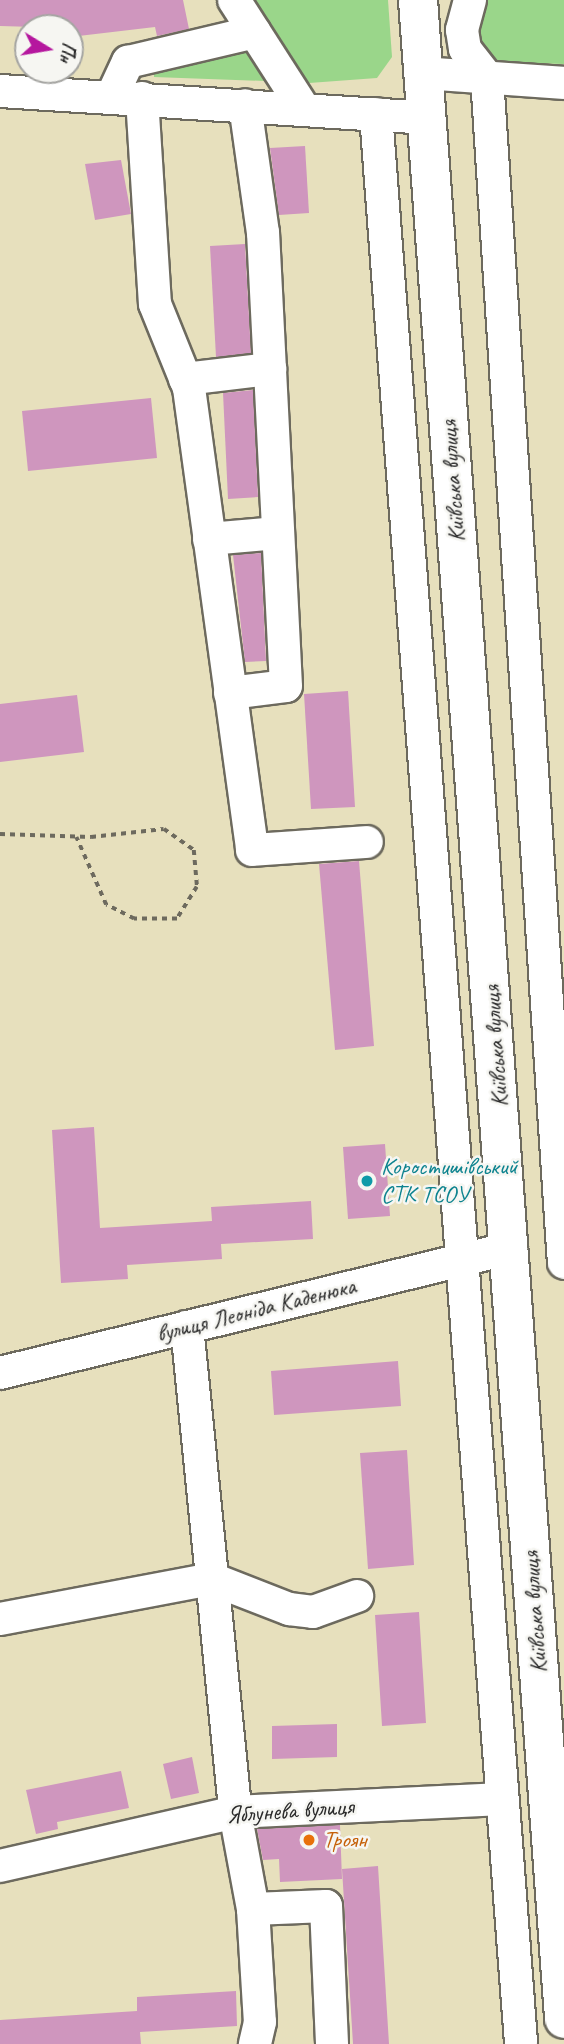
<!DOCTYPE html>
<html>
<head>
<meta charset="utf-8">
<style>
	body { margin:0 }
	#map { position:relative; width:564px; height:2044px; overflow:hidden; background:#e7e0bd; font-family:Caveat,sans-serif }
	div>[style] { position:absolute }
	[style*='--x'] { left:calc(var(--x)*1px); top:calc(var(--y)*1px); width:calc(var(--w)*1px); rotate:calc(var(--a)*1deg) }
	.green>* { inset:0; background:#9ad68a }
	.building>* { inset:0; background:#cf96be }
	.path>* { height:3.5px; margin-top:-1.75px; transform-origin:0; background:repeating-linear-gradient(90deg,#6d6a5e 0 5px,transparent 0 10px) }
	.roads { filter:drop-shadow(2px 0 #6d6a5e) drop-shadow(-2px 0 #6d6a5e) drop-shadow(0 2px #6d6a5e) drop-shadow(0 -2px #6d6a5e) }
	.minor>* { height:32px; margin:-16px; padding:0 16px; transform-origin:16px; border-radius:16px; background:#fff }
	.major>* { height:38px; margin:-19px; padding:0 19px; transform-origin:19px; border-radius:19px; background:#fff }
	.dots>* { width:19px; height:19px; translate:-50% -50%; box-sizing:border-box; border:4px solid #f6f6f2; border-radius:50% }
	span { translate:-50% -50%; white-space:nowrap; text-align:center; line-height:1.15; -webkit-text-stroke:5px #f6f6f2; paint-order:stroke }
	.street-label { font-size:24px; color:#2b2b2b }
	.culture-label { font-size:24px; color:#0d838f }
	.left { translate:0 -50%; text-align:left }
	.food-label { font-size:24px; color:#c56008 }
	.north { position:absolute; left:14px; top:14px; width:70px; height:70px; box-sizing:border-box; background:#f6f6f2; border:2px solid #a5a5a2; border-radius:50%; rotate:101deg; font-size:19px; font-weight:700; line-height:28px; text-align:center; color:#2b2b2b }
	.north::after { content:''; display:block; margin:auto; width:24px; height:32px; background:#b5179e; clip-path:polygon(50% 0,100% 100%,50% 72%,0 100%) }
</style>
</head>
<body>
<div id="map">
	<div class="green">
		<div style="clip-path:polygon(248px 0,388px 0,392px 57px,377px 78px,309px 83px,296px 76px)"></div>
		<div style="clip-path:polygon(481px 0,564px 0,564px 64px,489px 62px,472px 34px,482px 19px)"></div>
		<div style="clip-path:polygon(247px 49px,258px 57px,269px 76px,265px 81px,154px 77px,154px 68px)"></div>
	</div>
	<div class="building">
		<div style="clip-path:polygon(0 0,183px 0,189px 29px,157px 36px,155px 27px,70px 37px,70px 28px,0 26px)"></div>
		<div style="clip-path:polygon(305px 146px,309px 213px,279px 215px,270px 148px)"></div>
		<div style="clip-path:polygon(121px 160px,131px 214px,95px 220px,85px 164px)"></div>
		<div style="clip-path:polygon(245px 244px,251px 353px,216px 357px,210px 246px)"></div>
		<div style="clip-path:polygon(253px 390px,258px 497px,228px 499px,223px 393px)"></div>
		<div style="clip-path:polygon(151px 398px,157px 458px,28px 471px,22px 411px)"></div>
		<div style="clip-path:polygon(261px 553px,266px 661px,245px 662px,233px 555px)"></div>
		<div style="clip-path:polygon(348px 691px,355px 807px,311px 809px,304px 694px)"></div>
		<div style="clip-path:polygon(77px 695px,84px 752px,0 762px,0 704px)"></div>
		<div style="clip-path:polygon(359px 861px,374px 1046px,335px 1050px,319px 864px)"></div>
		<div style="clip-path:polygon(94px 1127px,100px 1228px,212px 1221px,211px 1207px,311px 1201px,313px 1239px,221px 1244px,222px 1259px,127px 1265px,128px 1279px,61px 1283px,52px 1130px)"></div>
		<div style="clip-path:polygon(385px 1144px,390px 1216px,348px 1219px,343px 1147px)"></div>
		<div style="clip-path:polygon(398px 1361px,401px 1406px,274px 1415px,271px 1371px)"></div>
		<div style="clip-path:polygon(407px 1450px,414px 1565px,368px 1569px,360px 1453px)"></div>
		<div style="clip-path:polygon(419px 1612px,426px 1723px,382px 1726px,375px 1615px)"></div>
		<div style="clip-path:polygon(337px 1724px,337px 1757px,272px 1759px,272px 1726px)"></div>
		<div style="clip-path:polygon(192px 1757px,199px 1793px,171px 1799px,163px 1764px)"></div>
		<div style="clip-path:polygon(121px 1771px,129px 1808px,57px 1822px,58px 1829px,36px 1834px,26px 1790px)"></div>
		<div style="clip-path:polygon(340px 1825px,342px 1879px,280px 1882px,279px 1859px,263px 1860px,257px 1829px)"></div>
		<div style="clip-path:polygon(378px 1866px,389px 2044px,353px 2044px,342px 1869px)"></div>
		<div style="clip-path:polygon(236px 1991px,237px 2026px,140px 2032px,141px 2044px,0 2044px,0 2020px,137px 2011px,137px 1997px)"></div>
	</div>
	<div class="path">
		<div style="--x:0;--y:834;--w:91;--a:1.9"></div>
		<div style="--x:91;--y:837;--w:73;--a:-6.3"></div>
		<div style="--x:164;--y:829;--w:37;--a:35"></div>
		<div style="--x:194;--y:850;--w:37;--a:85"></div>
		<div style="--x:197;--y:887;--w:38;--a:122"></div>
		<div style="--x:177;--y:919;--w:43;--a:180"></div>
		<div style="--x:134;--y:919;--w:31;--a:-153"></div>
		<div style="--x:106;--y:905;--w:74;--a:-113.8"></div>
	</div>
	<div class="roads">
		<div class="minor">
			<div style="--x:234;--y:0;--w:130;--a:57.3"></div>
			<div style="--x:470;--y:0;--w:31;--a:105"></div>
			<div style="--x:462;--y:30;--w:19;--a:81"></div>
			<div style="--x:465;--y:49;--w:36;--a:52"></div>
			<div style="--x:487;--y:77;--w:1188;--a:86.29"></div>
			<div style="--x:422;--y:73;--w:142;--a:4"></div>
			<div style="--x:0;--y:91;--w:426;--a:3.6"></div>
			<div style="--x:112;--y:96;--w:38;--a:-65"></div>
			<div style="--x:128;--y:62;--w:130;--a:-13.3"></div>
			<div style="--x:142;--y:98;--w:206;--a:86.4"></div>
			<div style="--x:155;--y:304;--w:91;--a:68"></div>
			<div style="--x:189;--y:388;--w:466;--a:82.2"></div>
			<div style="--x:252;--y:850;--w:115;--a:-4"></div>
			<div style="--x:376;--y:114;--w:1935;--a:85.7"></div>
			<div style="--x:185;--y:379;--w:86;--a:-6.7"></div>
			<div style="--x:209;--y:539;--w:69;--a:-5"></div>
			<div style="--x:230;--y:693;--w:56;--a:-7.1"></div>
			<div style="--x:286;--y:686;--w:454;--a:-92.9"></div>
			<div style="--x:263;--y:233;--w:129;--a:-98"></div>
			<div style="--x:187;--y:1327;--w:487;--a:84.3"></div>
			<div style="--x:235;--y:1812;--w:99;--a:79.5"></div>
			<div style="--x:253;--y:1909;--w:113;--a:86.5"></div>
			<div style="--x:260;--y:2022;--w:23;--a:103"></div>
			<div style="--x:0;--y:1373;--w:526;--a:-13.75"></div>
			<div style="--x:0;--y:1619;--w:216;--a:-10.7"></div>
			<div style="--x:212;--y:1579;--w:83;--a:21.3"></div>
			<div style="--x:289;--y:1609;--w:24;--a:7"></div>
			<div style="--x:313;--y:1612;--w:47;--a:-20"></div>
			<div style="--x:0;--y:1866;--w:241;--a:-12.9"></div>
			<div style="--x:235;--y:1812;--w:267;--a:-2.8"></div>
			<div style="--x:253;--y:1909;--w:73;--a:-2.4"></div>
			<div style="--x:326;--y:1906;--w:138;--a:87.5"></div>
		</div>
		<div class="major">
			<div style="--x:418;--y:0;--w:2024;--a:85.86"></div>
		</div>
	</div>
	<div class="dots">
		<div style="left:367px;top:1181px;background:#0f9aa8"></div>
		<div style="left:309px;top:1840px;background:#e8710a"></div>
	</div>
	<div class="street-label">
		<span style="left:453px;top:481px;rotate:-94deg">Київська вулиця</span>
		<span style="left:496px;top:1046px;rotate:-94deg">Київська вулиця</span>
		<span style="left:256px;top:1310px;rotate:-14deg">вулиця Леоніда Каденюка</span>
		<span style="left:535px;top:1612px;rotate:-94deg">Київська вулиця</span>
		<span style="left:290px;top:1811px;rotate:-4deg">Яблунева вулиця</span>
	</div>
	<div class="culture-label">
		<span class="left" style="left:381px;top:1181px">Коростишівський<br>СТК ТСОУ</span>
	</div>
	<div class="food-label">
		<span class="left" style="left:323px;top:1840px">Троян</span>
	</div>
	<div class="north">Пн</div>
</div>
</body>
</html>
